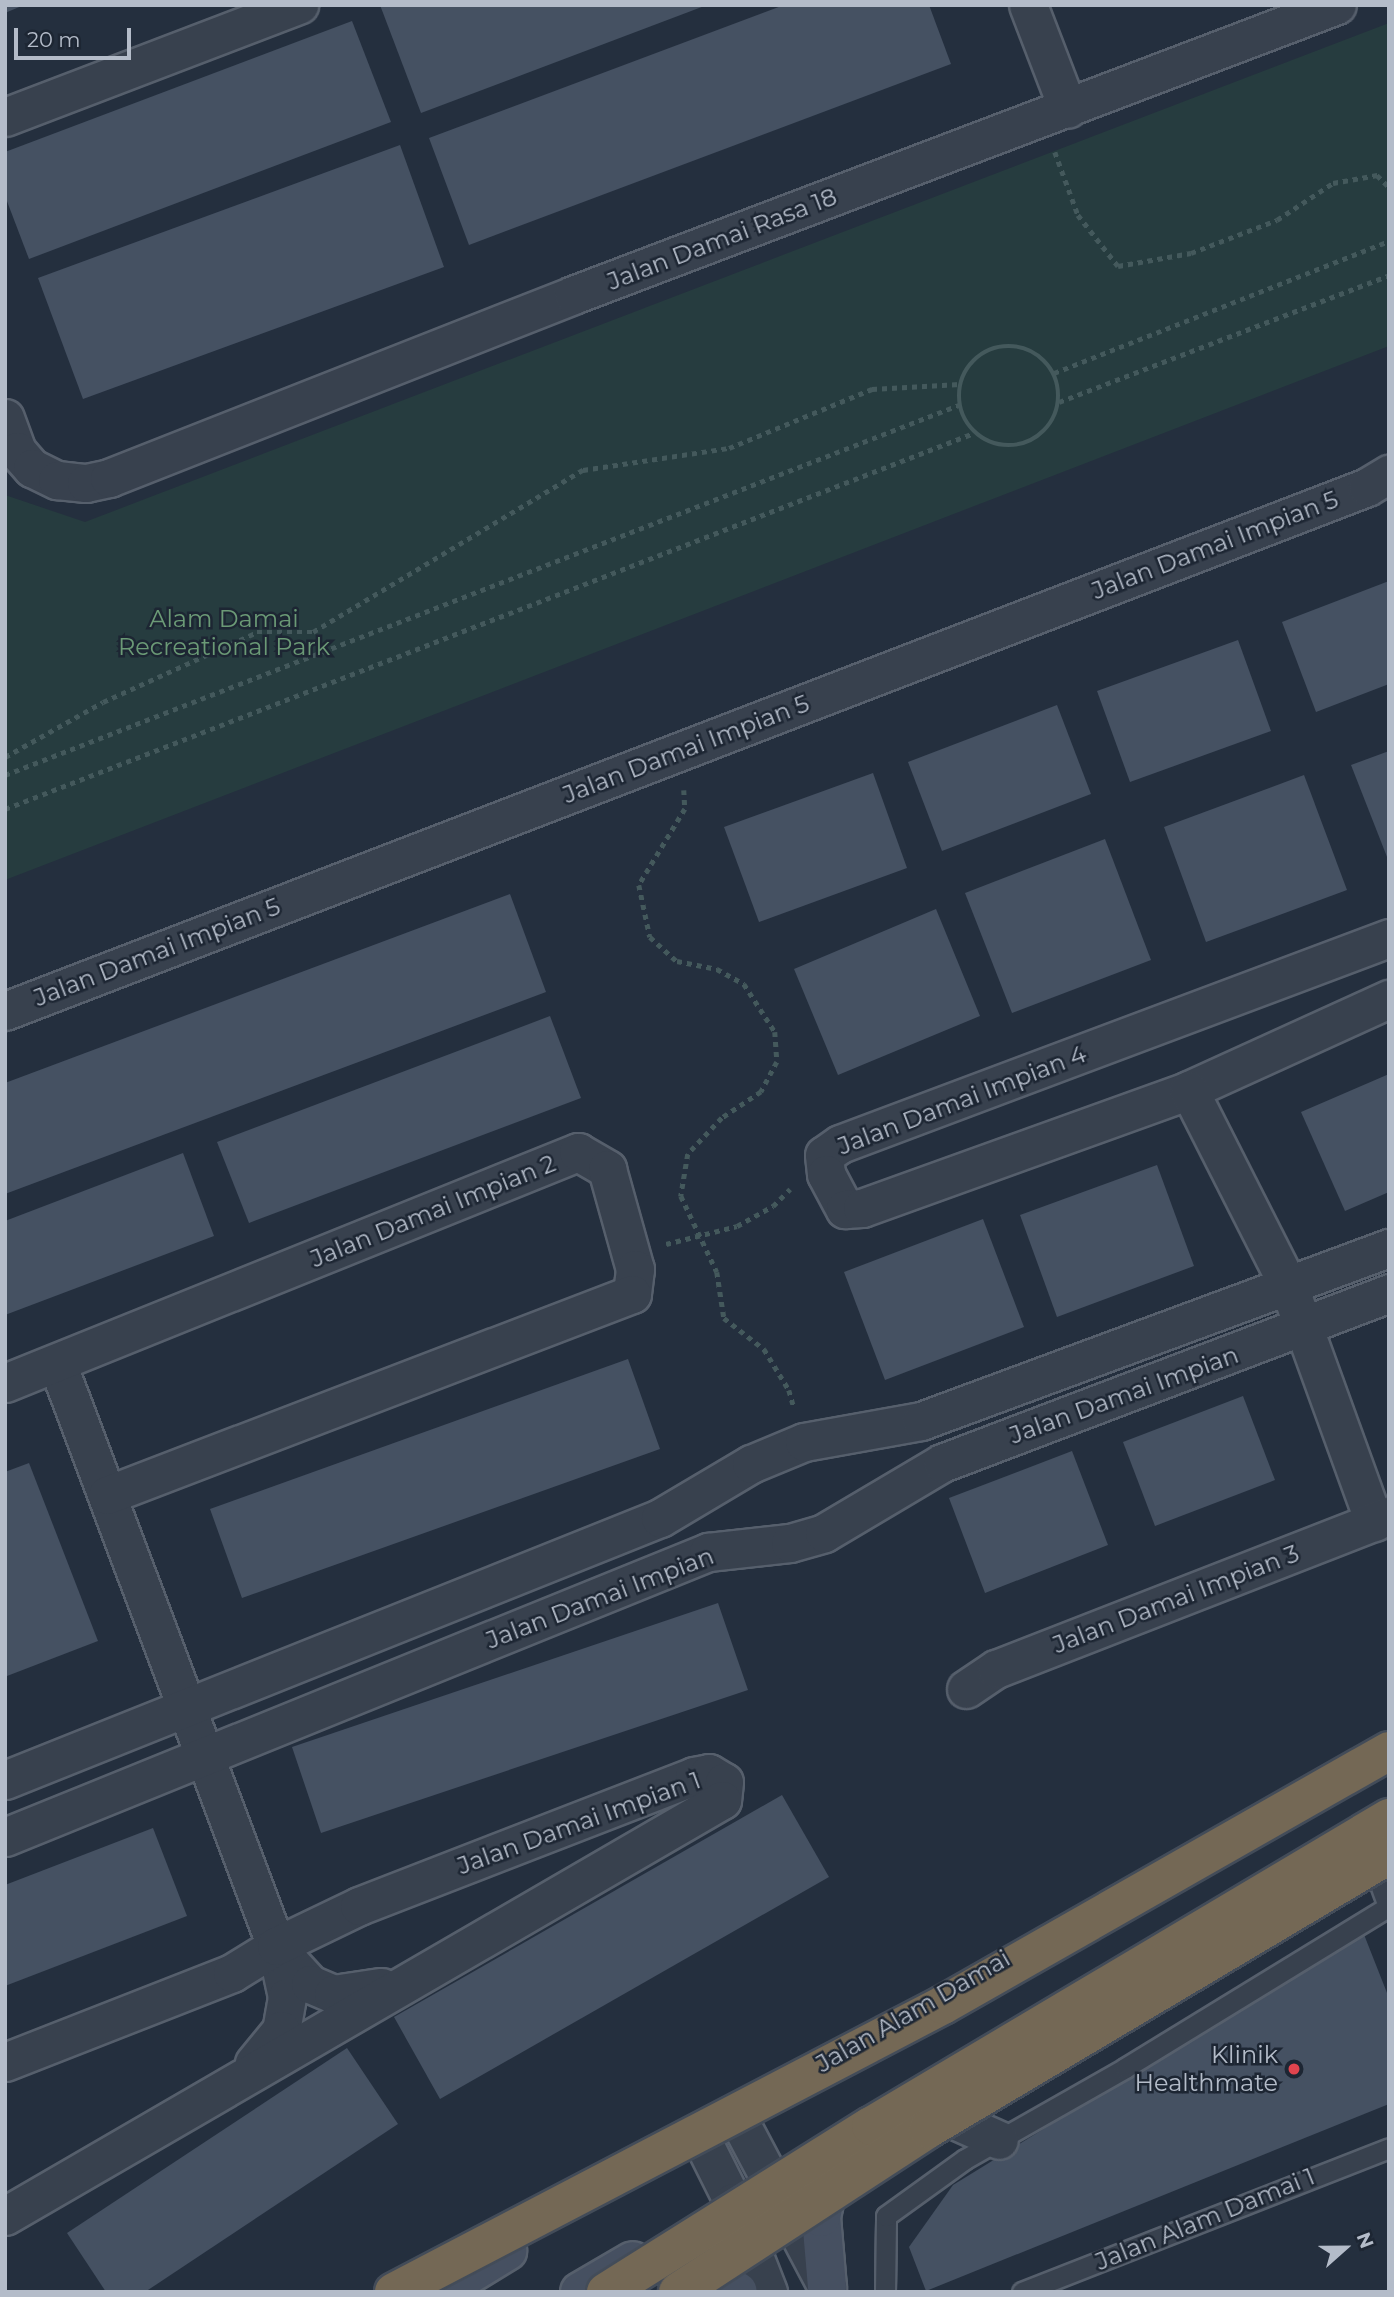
<!DOCTYPE html>
<html>
<head>
<meta charset="utf-8">
<style>
	body { margin:0 }
	#map { position:relative; width:1394px; height:2297px; overflow:hidden; background:#242f3e; font-family:Montserrat,sans-serif }
	div>[style] { position:absolute }
	[style*='--x'] { left:calc(var(--x)*1px); top:calc(var(--y)*1px); width:calc(var(--w)*1px); rotate:calc(var(--a)*1deg) }
	.green>* { inset:0; background:#263c3f }
	.building>* { inset:0; background:#455162 }
	.path>* { height:4.5px; margin-top:-2.25px; transform-origin:0; background:repeating-linear-gradient(90deg,#44595c 0 5px,transparent 0 10px) }
	.path>.ring { margin:-2.25px; padding:0; box-sizing:content-box; background:none; border:4.5px solid #44595c; border-radius:50% }
	.roads { filter:drop-shadow(2px 0 #565f6c) drop-shadow(-2px 0 #565f6c) drop-shadow(0 2px #565f6c) drop-shadow(0 -2px #565f6c) }
	.service>* { height:19px; margin:-9.5px; padding:0 9.5px; transform-origin:9.5px; border-radius:9.5px; background:#38414e }
	.minor>* { height:37px; margin:-18.5px; padding:0 18.5px; transform-origin:18.5px; border-radius:18.5px; background:#38414e }
	.secondary>* { height:38px; margin:-19px; padding:0 19px; transform-origin:19px; border-radius:19px; background:#465061 }
	.bridges { filter:drop-shadow(2px 0 #434c59) drop-shadow(-2px 0 #434c59) drop-shadow(0 2px #434c59) drop-shadow(0 -2px #434c59) }
	.motorway-bridge>* { height:38px; margin:-19px; padding:0 19px; transform-origin:19px; border-radius:19px; background:#746855 }
	.dots>* { width:19px; height:19px; translate:-50% -50%; box-sizing:border-box; border:4px solid #1d2633; border-radius:50% }
	span { translate:-50% -50%; white-space:nowrap; text-align:center; line-height:1.15; -webkit-text-stroke:5px #1d2633; paint-order:stroke }
	.street-label { font-size:24px; color:#b4bcc9 }
	.park-label { font-size:24px; color:#6b9a76 }
	.poi-label { font-size:24px; color:#b4bcc9 }
	.right { translate:-100% -50%; text-align:right }
	.frame { position:absolute; inset:0; border:7px solid #b4bcc9; pointer-events:none }
	.north { position:absolute; left:1310px; top:2213px; width:70px; height:70px; -webkit-text-stroke:5px #1d2633; paint-order:stroke; rotate:69deg; font-size:19px; font-weight:700; line-height:28px; text-align:center; color:#b4bcc9 }
	.north::after { content:''; display:block; margin:auto; width:24px; height:32px; background:#b4bcc9; clip-path:polygon(50% 0,100% 100%,50% 72%,0 100%) }
	.scale { position:absolute; left:14px; top:28px; width:117px; height:32px; box-sizing:border-box; border:4px solid #b4bcc9; border-top:0; padding-left:9px; font-size:21px; line-height:24px; white-space:nowrap; color:#b4bcc9; -webkit-text-stroke:5px #1d2633; paint-order:stroke }
</style>
</head>
<body>
<div id="map">
	<div class="green">
		<div style="clip-path:polygon(1389px 23px,1389px 346px,5px 880px,5px 495px,85px 522px)"></div>
	</div>
	<div class="building">
		<div style="clip-path:polygon(5px 5px,24px 5px,5px 13px)"></div>
		<div style="clip-path:polygon(380px 5px,707px 5px,421px 113px)"></div>
		<div style="clip-path:polygon(784px 5px,929px 5px,951px 64px,469px 245px,429px 138px)"></div>
		<div style="clip-path:polygon(352px 21px,391px 122px,29px 259px,5px 196px,5px 152px)"></div>
		<div style="clip-path:polygon(400px 145px,444px 267px,83px 399px,38px 278px)"></div>
		<div style="clip-path:polygon(1389px 581px,1389px 684px,1316px 712px,1282px 622px)"></div>
		<div style="clip-path:polygon(1238px 640px,1271px 731px,1130px 782px,1097px 691px)"></div>
		<div style="clip-path:polygon(1057px 705px,1091px 794px,942px 851px,908px 762px)"></div>
		<div style="clip-path:polygon(1389px 751px,1389px 862px,1351px 765px)"></div>
		<div style="clip-path:polygon(873px 773px,907px 868px,759px 922px,724px 827px)"></div>
		<div style="clip-path:polygon(1304px 775px,1347px 890px,1206px 942px,1164px 827px)"></div>
		<div style="clip-path:polygon(1105px 839px,1151px 960px,1012px 1013px,965px 893px)"></div>
		<div style="clip-path:polygon(510px 894px,546px 992px,5px 1194px,5px 1083px)"></div>
		<div style="clip-path:polygon(936px 909px,980px 1016px,838px 1075px,794px 969px)"></div>
		<div style="clip-path:polygon(550px 1016px,581px 1098px,249px 1223px,217px 1142px)"></div>
		<div style="clip-path:polygon(1389px 1074px,1389px 1192px,1345px 1211px,1301px 1112px)"></div>
		<div style="clip-path:polygon(183px 1153px,214px 1236px,5px 1315px,5px 1221px)"></div>
		<div style="clip-path:polygon(1157px 1165px,1194px 1266px,1057px 1317px,1020px 1215px)"></div>
		<div style="clip-path:polygon(983px 1219px,1024px 1327px,885px 1380px,844px 1272px)"></div>
		<div style="clip-path:polygon(628px 1359px,660px 1449px,242px 1598px,210px 1509px)"></div>
		<div style="clip-path:polygon(1243px 1396px,1275px 1480px,1155px 1526px,1123px 1442px)"></div>
		<div style="clip-path:polygon(1072px 1451px,1108px 1545px,985px 1593px,949px 1498px)"></div>
		<div style="clip-path:polygon(29px 1463px,98px 1641px,7px 1676px,5px 1472px)"></div>
		<div style="clip-path:polygon(718px 1603px,748px 1690px,321px 1833px,292px 1747px)"></div>
		<div style="clip-path:polygon(782px 1795px,829px 1877px,440px 2099px,394px 2017px)"></div>
		<div style="clip-path:polygon(153px 1828px,187px 1916px,5px 1986px,5px 1885px)"></div>
		<div style="clip-path:polygon(1363px 1932px,1389px 1998px,1389px 2104px,926px 2291px,909px 2247px,953px 2185px)"></div>
		<div style="clip-path:polygon(347px 2048px,398px 2124px,145px 2292px,106px 2292px,67px 2233px)"></div>
	</div>
	<div class="path">
		<div style="--x:1055;--y:152;--w:67;--a:69.9"></div>
		<div style="--x:1078;--y:215;--w:65;--a:51.9"></div>
		<div style="--x:1118;--y:266;--w:74;--a:-10.1"></div>
		<div style="--x:1191;--y:253;--w:92;--a:-21"></div>
		<div style="--x:1277;--y:220;--w:67;--a:-33.5"></div>
		<div style="--x:1333;--y:183;--w:45;--a:-10.3"></div>
		<div style="--x:1377;--y:175;--w:17;--a:45"></div>
		<div class="ring" style="left:959px;top:346px;width:95.5px;height:95.5px"></div>
		<div style="--x:1054;--y:373;--w:360;--a:-21.5"></div>
		<div style="--x:1059;--y:402;--w:354;--a:-21"></div>
		<div style="--x:5;--y:757;--w:112;--a:-29.3"></div>
		<div style="--x:103;--y:702;--w:169;--a:-24.4"></div>
		<div style="--x:257;--y:632;--w:56;--a:0"></div>
		<div style="--x:313;--y:632;--w:315;--a:-31"></div>
		<div style="--x:583;--y:470;--w:148;--a:-8.6"></div>
		<div style="--x:729;--y:448;--w:155;--a:-22.4"></div>
		<div style="--x:872;--y:389;--w:88;--a:-3.3"></div>
		<div style="--x:5;--y:775;--w:1023;--a:-21.2"></div>
		<div style="--x:684;--y:790;--w:19;--a:87"></div>
		<div style="--x:685;--y:809;--w:89;--a:121.2"></div>
		<div style="--x:639;--y:885;--w:53;--a:78.1"></div>
		<div style="--x:650;--y:937;--w:36;--a:42"></div>
		<div style="--x:677;--y:961;--w:41;--a:11.3"></div>
		<div style="--x:717;--y:969;--w:31;--a:29"></div>
		<div style="--x:744;--y:984;--w:57;--a:57.1"></div>
		<div style="--x:775;--y:1032;--w:30;--a:86"></div>
		<div style="--x:777;--y:1062;--w:34;--a:118"></div>
		<div style="--x:761;--y:1092;--w:47;--a:146.3"></div>
		<div style="--x:722;--y:1118;--w:50;--a:133.4"></div>
		<div style="--x:688;--y:1154;--w:43;--a:99.5"></div>
		<div style="--x:681;--y:1196;--w:84;--a:64.7"></div>
		<div style="--x:717;--y:1272;--w:47;--a:81.3"></div>
		<div style="--x:724;--y:1318;--w:51;--a:37.8"></div>
		<div style="--x:764;--y:1349;--w:48;--a:58.6"></div>
		<div style="--x:789;--y:1390;--w:18;--a:74"></div>
		<div style="--x:5;--y:809;--w:1039;--a:-21.21"></div>
		<div style="--x:666;--y:1244;--w:73;--a:-14.2"></div>
		<div style="--x:737;--y:1226;--w:41;--a:-29.1"></div>
		<div style="--x:773;--y:1206;--w:24;--a:-45"></div>
	</div>
	<div class="roads">
		<div class="service">
			<div style="--x:1371;--y:1860;--w:52;--a:69.8"></div>
			<div style="--x:885;--y:2292;--w:76;--a:-89.2"></div>
			<div style="--x:886;--y:2216;--w:97;--a:-35.8"></div>
			<div style="--x:965;--y:2159;--w:184;--a:-29.6"></div>
			<div style="--x:1125;--y:2068;--w:310;--a:-31.5"></div>
			<div style="--x:1022;--y:2292;--w:394;--a:-21.4"></div>
		</div>
		<div class="minor">
			<div style="--x:1028;--y:5;--w:111;--a:69"></div>
			<div style="--x:5;--y:117;--w:315;--a:-20.9"></div>
			<div style="--x:5;--y:418;--w:35;--a:70"></div>
			<div style="--x:17;--y:451;--w:23;--a:49"></div>
			<div style="--x:32;--y:468;--w:28;--a:26"></div>
			<div style="--x:57;--y:480;--w:29;--a:6"></div>
			<div style="--x:86;--y:483;--w:24;--a:-12"></div>
			<div style="--x:109;--y:478;--w:499;--a:-21.5"></div>
			<div style="--x:573;--y:295;--w:817;--a:-20.79"></div>
			<div style="--x:1389;--y:938;--w:586;--a:159.43"></div>
			<div style="--x:840;--y:1144;--w:19;--a:145"></div>
			<div style="--x:824;--y:1155;--w:19;--a:84"></div>
			<div style="--x:826;--y:1174;--w:40;--a:62"></div>
			<div style="--x:845;--y:1209;--w:17;--a:-3"></div>
			<div style="--x:862;--y:1208;--w:348;--a:-19.8"></div>
			<div style="--x:1189;--y:1090;--w:220;--a:-24.5"></div>
			<div style="--x:5;--y:1011;--w:1459;--a:-21.04"></div>
			<div style="--x:1367;--y:487;--w:26;--a:-31"></div>
			<div style="--x:1189;--y:1090;--w:221;--a:63.1"></div>
			<div style="--x:1289;--y:1287;--w:250;--a:70.1"></div>
			<div style="--x:57;--y:1363;--w:623;--a:69.41"></div>
			<div style="--x:276;--y:1946;--w:52;--a:77.8"></div>
			<div style="--x:287;--y:1997;--w:34;--a:100"></div>
			<div style="--x:281;--y:2030;--w:43;--a:129.3"></div>
			<div style="--x:5;--y:1383;--w:618;--a:-21.96"></div>
			<div style="--x:578;--y:1152;--w:34;--a:30"></div>
			<div style="--x:607;--y:1169;--w:104;--a:74.4"></div>
			<div style="--x:635;--y:1269;--w:25;--a:97"></div>
			<div style="--x:632;--y:1294;--w:562;--a:159.05"></div>
			<div style="--x:966;--y:1689;--w:36;--a:-34"></div>
			<div style="--x:996;--y:1669;--w:422;--a:-21.3"></div>
			<div style="--x:5;--y:1780;--w:705;--a:-21.8"></div>
			<div style="--x:660;--y:1518;--w:106;--a:-30.7"></div>
			<div style="--x:751;--y:1464;--w:57;--a:-22.5"></div>
			<div style="--x:804;--y:1442;--w:119;--a:-10.2"></div>
			<div style="--x:921;--y:1421;--w:499;--a:-20.3"></div>
			<div style="--x:5;--y:1837;--w:759;--a:-22.07"></div>
			<div style="--x:708;--y:1552;--w:82;--a:-6.3"></div>
			<div style="--x:790;--y:1543;--w:35;--a:-16"></div>
			<div style="--x:824;--y:1533;--w:137;--a:-30.7"></div>
			<div style="--x:942;--y:1463;--w:478;--a:-20.8"></div>
			<div style="--x:276;--y:1947;--w:50;--a:47.4"></div>
			<div style="--x:310;--y:1984;--w:25;--a:23"></div>
			<div style="--x:333;--y:1994;--w:49;--a:-8.3"></div>
			<div style="--x:5;--y:2062;--w:244;--a:-21.4"></div>
			<div style="--x:232;--y:1973;--w:52;--a:-31.5"></div>
			<div style="--x:276;--y:1946;--w:92;--a:-25.7"></div>
			<div style="--x:359;--y:1906;--w:359;--a:-21.2"></div>
			<div style="--x:694;--y:1776;--w:15;--a:-11"></div>
			<div style="--x:709;--y:1773;--w:17;--a:31"></div>
			<div style="--x:724;--y:1782;--w:18;--a:96"></div>
			<div style="--x:722;--y:1800;--w:829;--a:149.88"></div>
			<div style="--x:923;--y:2106;--w:83;--a:24.1"></div>
			<div style="--x:736;--y:2115;--w:195;--a:62.1"></div>
			<div style="--x:700;--y:2136;--w:74;--a:63.4"></div>
			<div style="--x:733;--y:2202;--w:97;--a:68.7"></div>
		</div>
		<div class="secondary">
			<div style="--x:674;--y:2272;--w:46;--a:10.1"></div>
			<div style="--x:719;--y:2280;--w:22;--a:32"></div>
			<div style="--x:827;--y:2287;--w:70;--a:-94.9"></div>
			<div style="--x:821;--y:2217;--w:30;--a:-78"></div>
			<div style="--x:827;--y:2188;--w:18;--a:-56"></div>
			<div style="--x:440;--y:2292;--w:79;--a:-31.5"></div>
			<div style="--x:580;--y:2292;--w:61;--a:-30.3"></div>
		</div>
	</div>
	<div class="bridges">
		<div class="motorway-bridge">
			<div style="--x:394;--y:2292;--w:619;--a:-27.6"></div>
			<div style="--x:943;--y:2005;--w:513;--a:-29.66"></div>
			<div style="--x:606;--y:2292;--w:313;--a:-32.1"></div>
			<div style="--x:871;--y:2126;--w:603;--a:-30.74"></div>
			<div style="--x:678;--y:2292;--w:298;--a:-33.1"></div>
			<div style="--x:928;--y:2129;--w:536;--a:-30.73"></div>
		</div>
	</div>
	<div class="dots">
		<div style="left:1294px;top:2069px;background:#e0444e"></div>
	</div>
	<div class="street-label">
		<span style="left:722px;top:239px;rotate:-21deg">Jalan Damai Rasa 18</span>
		<span style="left:1215px;top:545px;rotate:-21deg">Jalan Damai Impian 5</span>
		<span style="left:686px;top:749px;rotate:-21deg">Jalan Damai Impian 5</span>
		<span style="left:157px;top:952px;rotate:-21deg">Jalan Damai Impian 5</span>
		<span style="left:962px;top:1100px;rotate:-21deg">Jalan Damai Impian 4</span>
		<span style="left:433px;top:1211px;rotate:-22deg">Jalan Damai Impian 2</span>
		<span style="left:1124px;top:1395px;rotate:-20deg">Jalan Damai Impian</span>
		<span style="left:600px;top:1598px;rotate:-21deg">Jalan Damai Impian</span>
		<span style="left:1176px;top:1599px;rotate:-21deg">Jalan Damai Impian 3</span>
		<span style="left:579px;top:1823px;rotate:-20deg">Jalan Damai Impian 1</span>
		<span style="left:913px;top:2011px;rotate:-30deg">Jalan Alam Damai</span>
		<span style="left:1205px;top:2219px;rotate:-22deg">Jalan Alam Damai 1</span>
	</div>
	<div class="park-label">
		<span style="left:224px;top:633px">Alam Damai<br>Recreational Park</span>
	</div>
	<div class="poi-label">
		<span class="right" style="left:1278px;top:2069px">Klinik<br>Healthmate</span>
	</div>
	<div class="frame"></div>
	<div class="north">N</div>
	<div class="scale">20 m</div>
</div>
</body>
</html>
